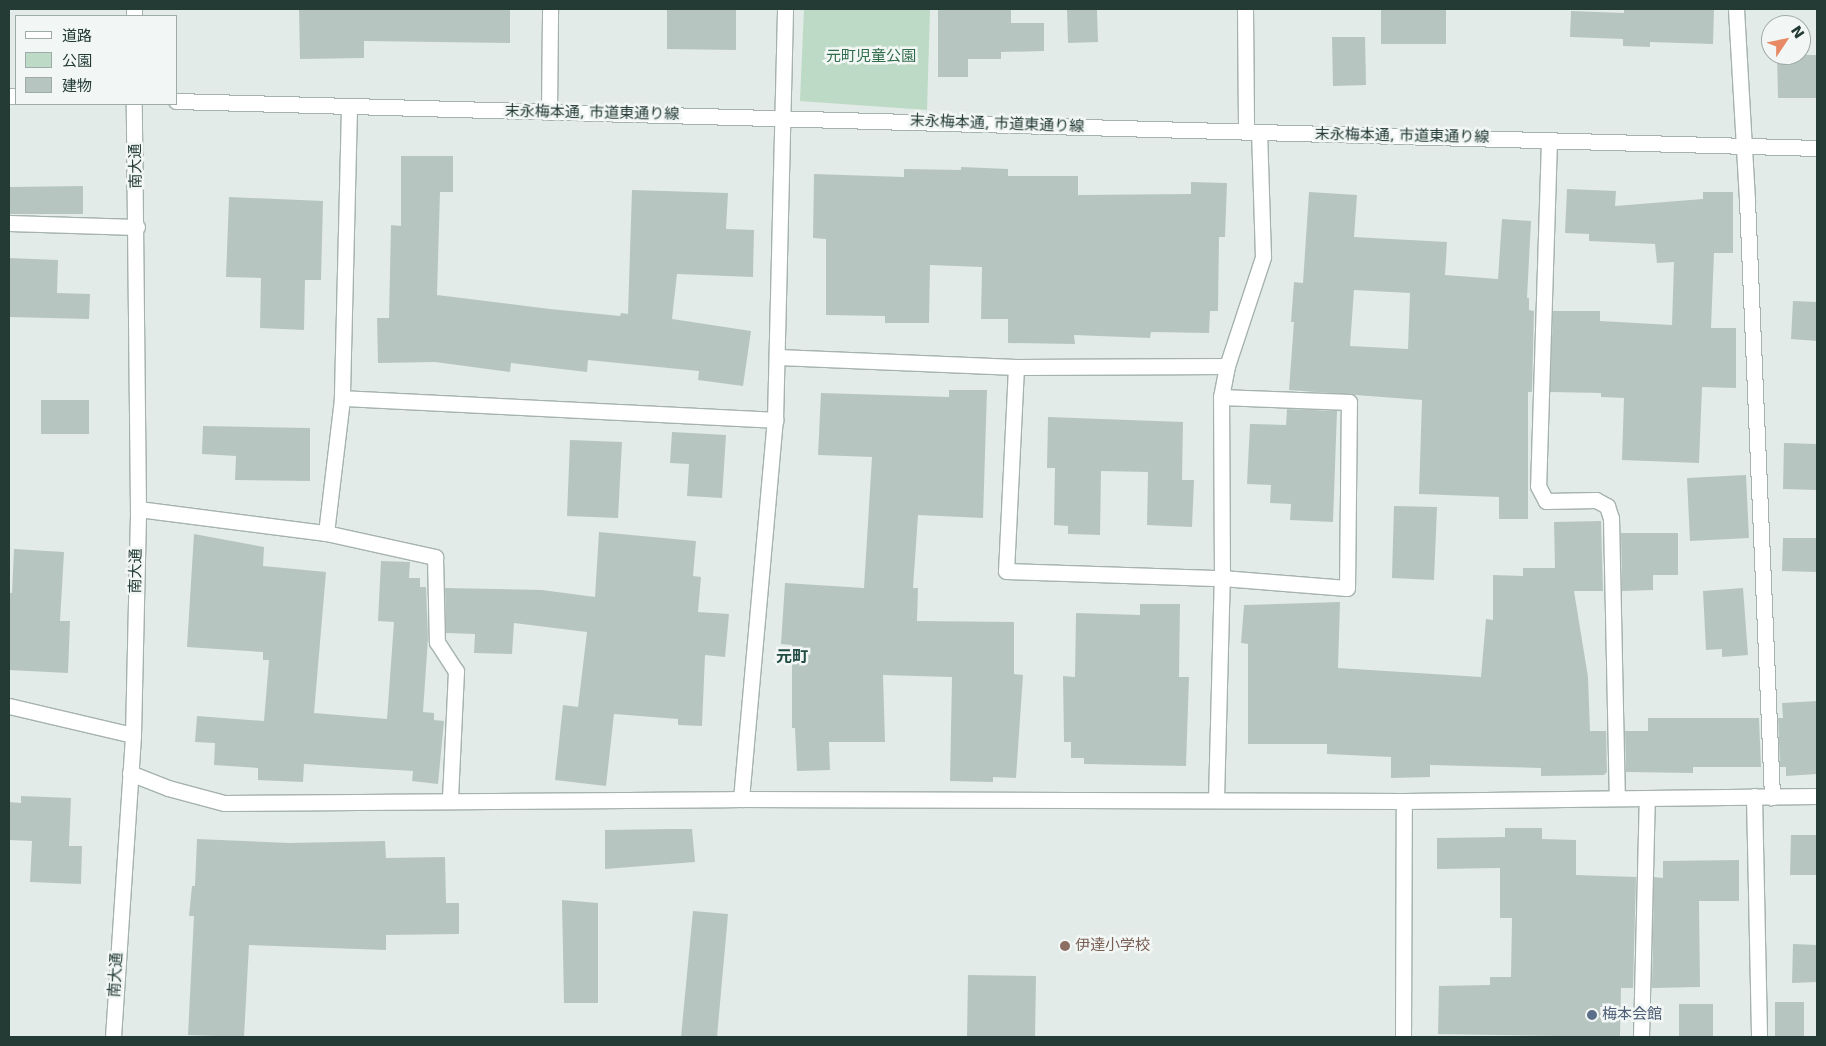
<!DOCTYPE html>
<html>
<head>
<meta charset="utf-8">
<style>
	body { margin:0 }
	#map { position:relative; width:1826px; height:1046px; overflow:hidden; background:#e2ebe7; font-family:"DejaVu Sans","Noto Sans JP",sans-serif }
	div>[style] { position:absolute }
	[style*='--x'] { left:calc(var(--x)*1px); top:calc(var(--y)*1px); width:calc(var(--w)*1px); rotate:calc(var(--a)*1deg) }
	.green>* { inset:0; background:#bcdac5 }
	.building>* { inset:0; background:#b7c5c0 }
	.roads { filter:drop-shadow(1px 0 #a5b2ae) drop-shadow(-1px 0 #a5b2ae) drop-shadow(0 1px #a5b2ae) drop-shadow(0 -1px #a5b2ae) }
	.minor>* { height:15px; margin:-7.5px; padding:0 7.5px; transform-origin:7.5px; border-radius:7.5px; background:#fff }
	.tertiary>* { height:15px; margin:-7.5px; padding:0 7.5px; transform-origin:7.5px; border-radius:7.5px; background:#fff }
	.dots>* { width:14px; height:14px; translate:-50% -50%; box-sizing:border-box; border:2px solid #f2f7f5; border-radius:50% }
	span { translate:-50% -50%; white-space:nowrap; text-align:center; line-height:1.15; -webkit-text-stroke:5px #f2f7f5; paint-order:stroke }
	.park-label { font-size:15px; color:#316d4b }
	.street-label { font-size:15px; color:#233a35 }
	.education-label { font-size:15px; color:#785e54 }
	.left { translate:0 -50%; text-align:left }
	.service-label { font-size:15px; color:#4e5e75 }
	.neighbourhood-label { font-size:16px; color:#214a42; font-weight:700 }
	.frame { position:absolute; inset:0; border:10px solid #233a35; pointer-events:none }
	.legend { position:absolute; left:15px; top:15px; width:162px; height:90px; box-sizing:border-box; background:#f2f7f5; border:1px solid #9faba8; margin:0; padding:6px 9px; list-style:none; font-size:15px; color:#233a35 }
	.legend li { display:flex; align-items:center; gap:10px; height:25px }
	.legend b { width:25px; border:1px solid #9faba8 }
	.north { position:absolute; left:1761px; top:15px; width:50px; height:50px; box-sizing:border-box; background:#f2f7f5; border:1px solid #9faba8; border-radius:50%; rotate:56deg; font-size:14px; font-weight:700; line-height:20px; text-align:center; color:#233a35 }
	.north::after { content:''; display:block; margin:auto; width:18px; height:22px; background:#e68964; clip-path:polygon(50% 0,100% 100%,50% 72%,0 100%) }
</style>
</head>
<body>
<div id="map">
	<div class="green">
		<div style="clip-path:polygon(804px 9px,930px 9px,927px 110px,800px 101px)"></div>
	</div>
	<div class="building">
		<div style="clip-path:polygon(299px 9px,510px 9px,510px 43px,364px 41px,364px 58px,300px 59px)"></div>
		<div style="clip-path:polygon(667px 9px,736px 9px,736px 50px,667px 49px)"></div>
		<div style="clip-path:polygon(938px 9px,1011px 9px,1011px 23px,1044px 23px,1044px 51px,1001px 52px,1001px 59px,968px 59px,968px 77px,938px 77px)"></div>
		<div style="clip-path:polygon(1067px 9px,1097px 9px,1098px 42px,1068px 43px)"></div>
		<div style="clip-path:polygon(1381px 9px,1446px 9px,1446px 44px,1381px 44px)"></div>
		<div style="clip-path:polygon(1624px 9px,1714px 9px,1713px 44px,1650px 42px,1650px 47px,1623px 46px,1623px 39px,1570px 37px,1571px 11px,1624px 13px)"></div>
		<div style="clip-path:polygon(1332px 37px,1365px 37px,1366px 85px,1333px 86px)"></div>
		<div style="clip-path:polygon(1777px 55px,1817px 55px,1817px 98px,1778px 98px)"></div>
		<div style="clip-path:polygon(401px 156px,453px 156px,453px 192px,440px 192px,437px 295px,550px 309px,620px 316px,621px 313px,628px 314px,632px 190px,728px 193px,726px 229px,754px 230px,753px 277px,677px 274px,672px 319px,751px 331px,743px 386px,698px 380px,699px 371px,588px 360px,587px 372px,511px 363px,510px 372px,435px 362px,378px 363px,377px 318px,389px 318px,391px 225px,401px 226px)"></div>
		<div style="clip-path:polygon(961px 167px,1008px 169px,1008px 176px,1078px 176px,1078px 195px,1191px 194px,1191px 182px,1227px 183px,1225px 237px,1219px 237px,1218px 311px,1210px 311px,1209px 333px,1151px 332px,1150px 338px,1074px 335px,1075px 344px,1008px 343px,1008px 319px,981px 319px,982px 267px,930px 265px,929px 323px,885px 323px,885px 316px,826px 315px,826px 239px,813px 238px,814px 174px,904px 177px,904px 169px,961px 170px)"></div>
		<div style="clip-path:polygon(83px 186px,83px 214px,9px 214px,9px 187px)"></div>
		<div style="clip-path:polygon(1567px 189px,1616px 191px,1615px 206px,1703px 199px,1703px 192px,1733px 192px,1733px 253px,1714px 253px,1711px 328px,1736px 328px,1736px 388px,1702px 387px,1699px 463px,1622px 460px,1624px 398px,1601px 397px,1601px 393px,1550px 392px,1553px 311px,1600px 311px,1600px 321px,1672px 325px,1674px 262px,1657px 263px,1655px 244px,1589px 241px,1589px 234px,1565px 233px)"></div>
		<div style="clip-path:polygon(evenodd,1309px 192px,1357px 195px,1354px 237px,1447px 242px,1445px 275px,1498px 279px,1502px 219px,1531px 221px,1527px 298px,1529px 298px,1529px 310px,1534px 311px,1532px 392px,1528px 392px,1528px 519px,1499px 519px,1499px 497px,1419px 494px,1422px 400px,1289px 390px,1294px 322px,1291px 322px,1294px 282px,1303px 283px,1309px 192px,1354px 290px,1410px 293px,1408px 349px,1350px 346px,1354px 290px)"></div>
		<div style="clip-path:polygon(229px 197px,323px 201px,321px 280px,305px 280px,304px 330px,260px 328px,261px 278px,226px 277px)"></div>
		<div style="clip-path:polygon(9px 258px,58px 260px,57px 293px,90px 294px,89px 319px,9px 317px)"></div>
		<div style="clip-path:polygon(1793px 301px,1817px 302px,1817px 341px,1791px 339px)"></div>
		<div style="clip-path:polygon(949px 390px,987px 390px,983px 518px,918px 515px,913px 588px,918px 588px,917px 621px,1014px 622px,1014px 674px,1023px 675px,1016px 778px,993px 777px,993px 782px,950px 781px,952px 677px,883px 675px,885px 742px,829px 742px,830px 770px,797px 771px,795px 728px,792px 728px,792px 645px,781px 644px,785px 583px,864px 588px,872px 457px,818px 455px,821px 393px,949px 397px)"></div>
		<div style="clip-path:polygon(41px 400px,89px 400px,89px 434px,41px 434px)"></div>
		<div style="clip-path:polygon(1287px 409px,1337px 411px,1333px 522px,1290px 520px,1291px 504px,1270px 503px,1271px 485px,1247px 484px,1250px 424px,1286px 425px)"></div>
		<div style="clip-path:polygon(1048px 417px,1183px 422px,1182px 480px,1194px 480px,1192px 527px,1147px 525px,1148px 472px,1101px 471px,1100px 535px,1068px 534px,1068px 526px,1054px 525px,1055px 468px,1047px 468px)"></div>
		<div style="clip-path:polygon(203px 426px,310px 428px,310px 481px,235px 480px,236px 456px,202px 454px)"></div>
		<div style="clip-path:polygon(672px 432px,726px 435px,722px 498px,687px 496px,689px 464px,670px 463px)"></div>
		<div style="clip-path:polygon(570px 440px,622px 442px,618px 518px,567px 516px)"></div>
		<div style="clip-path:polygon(1784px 443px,1817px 444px,1817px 490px,1783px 489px)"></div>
		<div style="clip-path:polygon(1746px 475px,1749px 538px,1690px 541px,1687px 478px)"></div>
		<div style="clip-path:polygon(1394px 506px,1437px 507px,1434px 580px,1392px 578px)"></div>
		<div style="clip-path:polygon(1601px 521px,1603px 591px,1574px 591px,1588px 677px,1590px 731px,1606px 731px,1607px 772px,1604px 775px,1541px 776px,1541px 768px,1430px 765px,1430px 777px,1391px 778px,1391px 757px,1327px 754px,1327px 744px,1248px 744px,1248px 644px,1241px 643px,1244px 605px,1340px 602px,1338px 668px,1481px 677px,1486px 619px,1493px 620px,1493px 575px,1523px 576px,1523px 568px,1555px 568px,1554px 522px)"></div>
		<div style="clip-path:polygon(599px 532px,696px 541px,693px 576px,701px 577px,698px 612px,729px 614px,725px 657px,705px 655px,702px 726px,678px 725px,678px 719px,614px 714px,606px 786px,555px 780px,563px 705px,578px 707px,587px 632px,514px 623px,512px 654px,474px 653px,475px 634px,446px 633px,445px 588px,542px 590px,595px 597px)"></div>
		<div style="clip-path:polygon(1621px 533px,1678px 533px,1678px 575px,1653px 575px,1653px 590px,1622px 591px)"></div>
		<div style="clip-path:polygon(194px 534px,264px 547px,263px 566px,326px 572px,314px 713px,387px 719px,394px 622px,378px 621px,381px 561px,410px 562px,409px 578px,420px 578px,420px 587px,426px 587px,428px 638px,423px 712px,434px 713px,434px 720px,444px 721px,438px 784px,412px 781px,413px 771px,304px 764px,303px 782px,258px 780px,258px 768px,214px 765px,215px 743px,195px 742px,197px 716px,264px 721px,269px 660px,263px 660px,263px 652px,187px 647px)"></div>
		<div style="clip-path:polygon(1783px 538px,1817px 538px,1817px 572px,1782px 571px)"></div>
		<div style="clip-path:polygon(14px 549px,64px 552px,60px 621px,70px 621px,68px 673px,9px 670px,9px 593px,12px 593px)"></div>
		<div style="clip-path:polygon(1743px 588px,1748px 655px,1722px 657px,1722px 649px,1706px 650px,1703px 591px)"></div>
		<div style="clip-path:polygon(1140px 604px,1180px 604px,1179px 677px,1189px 677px,1186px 766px,1084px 764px,1084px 758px,1071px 758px,1071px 742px,1064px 742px,1063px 676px,1075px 677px,1076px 613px,1140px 615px)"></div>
		<div style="clip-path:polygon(1817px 701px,1817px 774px,1786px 776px,1786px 767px,1780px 767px,1778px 718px,1783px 718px,1782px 703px)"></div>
		<div style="clip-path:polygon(1648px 718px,1759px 718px,1761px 767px,1693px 767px,1693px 773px,1626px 772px,1625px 731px,1648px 731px)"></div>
		<div style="clip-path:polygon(21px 796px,71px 798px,69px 846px,82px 846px,81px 884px,30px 882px,32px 841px,9px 840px,9px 802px,21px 803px)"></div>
		<div style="clip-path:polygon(1505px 828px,1542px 828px,1542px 839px,1576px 840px,1576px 875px,1636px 877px,1633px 988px,1621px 988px,1620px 1037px,1438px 1034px,1439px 986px,1490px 985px,1490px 977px,1511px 977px,1512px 918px,1500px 918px,1500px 868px,1437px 869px,1437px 838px,1505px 837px)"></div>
		<div style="clip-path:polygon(671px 829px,692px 829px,695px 862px,605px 869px,605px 830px)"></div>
		<div style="clip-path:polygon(1791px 835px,1817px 835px,1817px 875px,1790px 875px)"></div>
		<div style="clip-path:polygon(197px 839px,289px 843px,385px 841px,386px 858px,445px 857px,446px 903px,459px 903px,459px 934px,386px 935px,386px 950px,249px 945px,244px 1037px,188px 1035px,194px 916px,189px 916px,192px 886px,195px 886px)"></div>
		<div style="clip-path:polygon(1739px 860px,1739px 901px,1699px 901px,1700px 987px,1652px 988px,1654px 877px,1663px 878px,1663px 861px)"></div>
		<div style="clip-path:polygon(562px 900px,598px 903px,598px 1003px,564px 1003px)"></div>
		<div style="clip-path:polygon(693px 911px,728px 914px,717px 1037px,681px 1037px)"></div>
		<div style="clip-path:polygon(1793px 944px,1817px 945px,1817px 982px,1792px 983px)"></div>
		<div style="clip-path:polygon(968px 975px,1036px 976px,1035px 1037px,967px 1037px)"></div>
		<div style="clip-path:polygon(1775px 1002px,1804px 1002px,1804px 1037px,1775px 1037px)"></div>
		<div style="clip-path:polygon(1679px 1004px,1713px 1004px,1713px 1037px,1679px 1037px)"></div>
	</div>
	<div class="roads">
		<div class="minor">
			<div style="--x:1245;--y:9;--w:123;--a:89.5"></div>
			<div style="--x:1736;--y:9;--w:191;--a:86.7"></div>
			<div style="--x:1747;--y:200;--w:598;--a:87.6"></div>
			<div style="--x:349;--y:107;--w:291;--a:91.4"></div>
			<div style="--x:342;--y:398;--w:434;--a:2.9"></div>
			<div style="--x:549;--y:112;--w:103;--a:-89.4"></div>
			<div style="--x:1549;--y:140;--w:346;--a:91.8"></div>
			<div style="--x:1538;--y:486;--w:17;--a:62"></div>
			<div style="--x:1546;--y:501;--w:50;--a:-1.1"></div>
			<div style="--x:1596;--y:500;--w:13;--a:29"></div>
			<div style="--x:1607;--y:506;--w:13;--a:72"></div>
			<div style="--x:1611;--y:518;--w:280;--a:88.8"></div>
			<div style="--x:9;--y:223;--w:128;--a:1.8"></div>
			<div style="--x:778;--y:357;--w:238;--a:2.4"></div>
			<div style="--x:1016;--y:367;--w:211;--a:-0.3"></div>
			<div style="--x:1016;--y:367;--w:204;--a:92.8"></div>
			<div style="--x:1006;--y:571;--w:216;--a:1.9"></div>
			<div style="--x:1222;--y:578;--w:125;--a:4.6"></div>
			<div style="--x:1347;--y:588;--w:186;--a:-89.4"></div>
			<div style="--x:1349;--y:402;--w:128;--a:-177.8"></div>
			<div style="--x:138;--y:509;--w:190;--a:7.3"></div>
			<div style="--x:326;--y:533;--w:136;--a:-83.2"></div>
			<div style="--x:326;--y:533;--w:112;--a:12.4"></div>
			<div style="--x:435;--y:557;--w:85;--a:88.7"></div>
			<div style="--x:437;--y:642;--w:35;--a:57"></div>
			<div style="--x:456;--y:671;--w:129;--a:92.7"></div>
			<div style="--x:9;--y:706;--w:127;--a:13.2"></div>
			<div style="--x:130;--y:773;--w:41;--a:21.5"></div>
			<div style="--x:168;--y:788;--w:58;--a:15"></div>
			<div style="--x:224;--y:803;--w:517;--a:-0.44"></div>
			<div style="--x:741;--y:799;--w:663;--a:0.17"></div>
			<div style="--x:1404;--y:801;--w:413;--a:-0.7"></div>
			<div style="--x:1754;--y:796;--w:241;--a:88.8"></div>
			<div style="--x:741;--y:799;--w:381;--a:-84.9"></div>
			<div style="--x:775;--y:420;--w:411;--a:-88.6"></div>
			<div style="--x:1216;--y:800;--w:222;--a:-88.5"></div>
			<div style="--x:1222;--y:578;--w:181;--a:-90.3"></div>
			<div style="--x:1221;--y:397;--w:32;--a:-79"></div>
			<div style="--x:1227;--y:366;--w:115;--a:-71.7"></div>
			<div style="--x:1263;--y:257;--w:125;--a:-91.8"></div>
			<div style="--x:1403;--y:1037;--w:236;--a:-89.8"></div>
			<div style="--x:1641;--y:1037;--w:239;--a:-88.6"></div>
		</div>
		<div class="tertiary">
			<div style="--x:134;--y:9;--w:7;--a:90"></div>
			<div style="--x:9;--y:96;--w:7;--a:0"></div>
			<div style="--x:176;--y:101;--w:1642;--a:1.64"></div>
			<div style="--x:113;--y:1037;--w:303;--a:-86.2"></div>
			<div style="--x:133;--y:735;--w:226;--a:-88.7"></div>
			<div style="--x:138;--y:509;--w:405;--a:-90.6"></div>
		</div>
	</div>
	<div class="dots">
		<div style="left:1065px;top:946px;background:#8d6e63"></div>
		<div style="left:1592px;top:1015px;background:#5c6f8a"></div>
	</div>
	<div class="park-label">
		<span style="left:871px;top:57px">元町児童公園</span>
	</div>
	<div class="street-label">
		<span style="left:592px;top:113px;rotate:1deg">末永梅本通, 市道東通り線</span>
		<span style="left:997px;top:124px;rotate:2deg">末永梅本通, 市道東通り線</span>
		<span style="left:1402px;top:136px;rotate:1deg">末永梅本通, 市道東通り線</span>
		<span style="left:136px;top:166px;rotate:-91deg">南大通</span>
		<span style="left:136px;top:571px;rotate:-89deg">南大通</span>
		<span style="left:116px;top:975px;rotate:-87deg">南大通</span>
	</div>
	<div class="education-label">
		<span class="left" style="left:1075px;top:946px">伊達小学校</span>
	</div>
	<div class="service-label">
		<span class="left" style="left:1602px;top:1015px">梅本会館</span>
	</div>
	<div class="neighbourhood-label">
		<span style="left:792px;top:657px">元町</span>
	</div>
	<div class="frame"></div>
	<ul class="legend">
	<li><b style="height:6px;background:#fff"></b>道路</li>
	<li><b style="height:14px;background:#bcdac5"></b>公園</li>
	<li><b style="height:14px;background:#b7c5c0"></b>建物</li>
	</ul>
	<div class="north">N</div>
</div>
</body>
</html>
